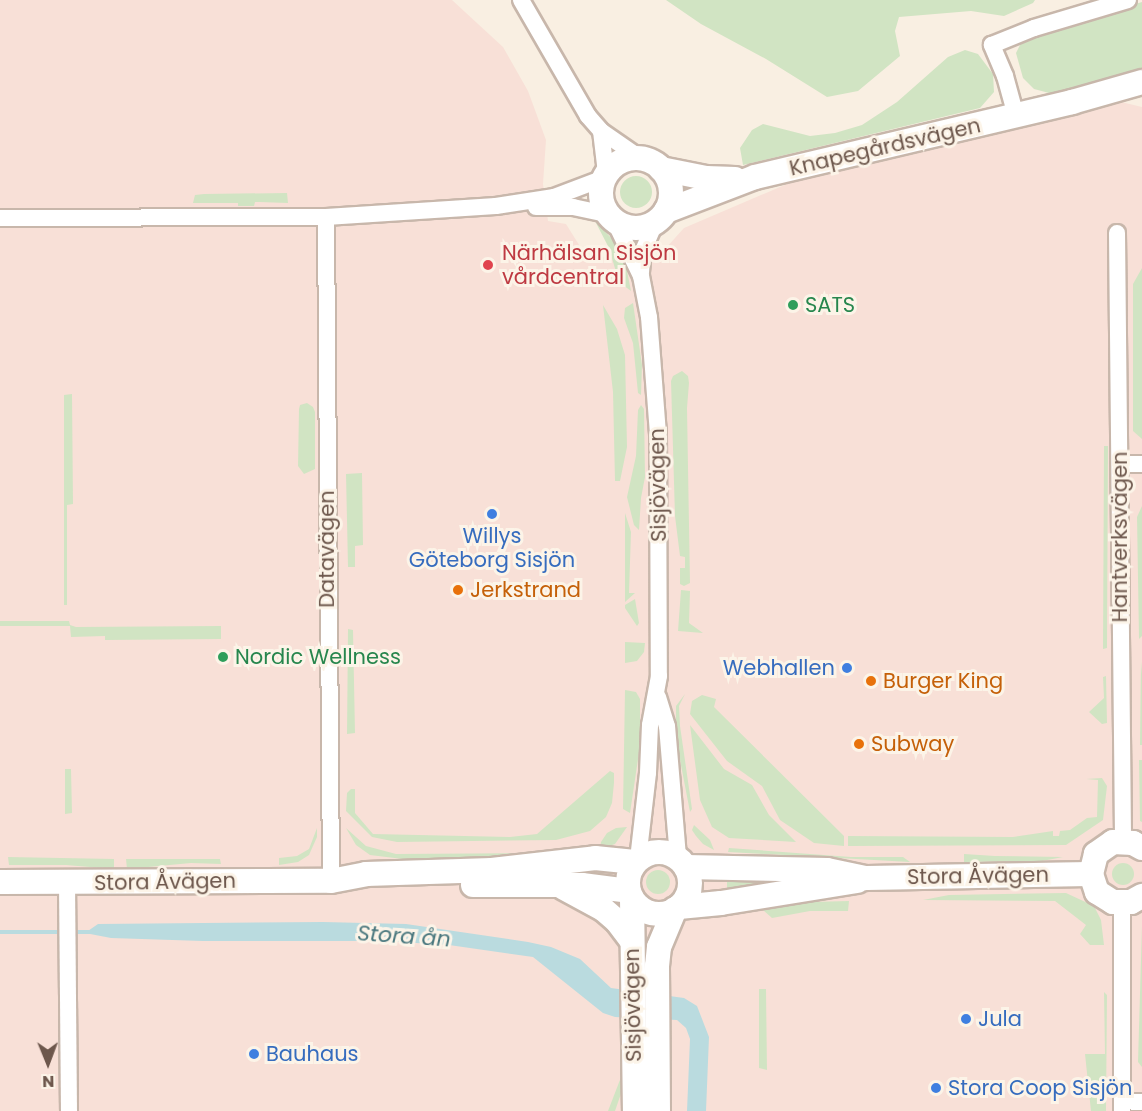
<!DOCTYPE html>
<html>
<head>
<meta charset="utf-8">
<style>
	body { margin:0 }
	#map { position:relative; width:1142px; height:1111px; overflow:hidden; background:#f9efe2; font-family:Poppins,sans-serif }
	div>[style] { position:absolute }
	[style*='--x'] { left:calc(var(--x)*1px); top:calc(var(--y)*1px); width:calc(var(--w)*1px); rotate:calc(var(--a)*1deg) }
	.commercial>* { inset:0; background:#f8e0d7 }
	.green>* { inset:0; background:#d1e4c3 }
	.round { border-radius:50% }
	.water>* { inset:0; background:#badbdf }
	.stream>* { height:4.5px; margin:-2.25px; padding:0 2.25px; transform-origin:2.25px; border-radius:2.25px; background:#badbdf }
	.roads { filter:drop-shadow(2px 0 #c8b7ab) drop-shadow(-2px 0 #c8b7ab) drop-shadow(0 2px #c8b7ab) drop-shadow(0 -2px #c8b7ab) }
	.street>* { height:16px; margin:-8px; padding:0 8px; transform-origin:8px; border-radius:8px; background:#fff }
	.secondary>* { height:24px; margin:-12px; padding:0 12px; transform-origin:12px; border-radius:12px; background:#fff }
	.secondary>.ring { margin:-12px; padding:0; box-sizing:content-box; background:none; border:24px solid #fff; border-radius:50% }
	.dots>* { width:16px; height:16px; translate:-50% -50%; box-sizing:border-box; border:3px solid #fcf4e8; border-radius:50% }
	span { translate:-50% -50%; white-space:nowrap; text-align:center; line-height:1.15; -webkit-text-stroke:6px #fcf4e8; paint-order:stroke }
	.street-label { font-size:21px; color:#6d574c }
	.health-label { font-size:21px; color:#be3a42 }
	.left { translate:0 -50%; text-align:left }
	.leisure-label { font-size:21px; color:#27864d }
	.shop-label { font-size:21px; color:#366cbe }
	.right { translate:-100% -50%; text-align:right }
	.food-label { font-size:21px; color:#c56008 }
	.water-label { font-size:22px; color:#49777e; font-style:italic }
	.north { position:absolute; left:18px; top:1033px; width:60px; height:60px; -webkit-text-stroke:4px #fcf4e8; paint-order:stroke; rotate:179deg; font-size:16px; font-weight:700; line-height:24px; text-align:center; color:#6d574c }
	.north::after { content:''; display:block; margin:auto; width:21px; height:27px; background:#6d574c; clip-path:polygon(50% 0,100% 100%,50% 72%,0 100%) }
</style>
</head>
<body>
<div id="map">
	<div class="commercial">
		<div style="clip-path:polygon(0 0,452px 0,503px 47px,528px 91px,546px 140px,543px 184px,548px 221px,566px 224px,586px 256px,656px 259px,684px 228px,822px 169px,1117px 101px,1142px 107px,1142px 1111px,0 1111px)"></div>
	</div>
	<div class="green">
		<div style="clip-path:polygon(666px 0,1035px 0,1033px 3px,1004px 16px,971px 11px,899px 17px,895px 31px,900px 56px,858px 91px,827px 97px,766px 59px,701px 24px)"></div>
		<div style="clip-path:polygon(1142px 2px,1142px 70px,1053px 94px,1034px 89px,1023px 78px,1016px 53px,1022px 41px,1027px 37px)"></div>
		<div style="clip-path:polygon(965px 50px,978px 54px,993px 74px,994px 92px,980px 108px,743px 165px,740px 148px,752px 130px,763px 124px,810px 136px,835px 133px,862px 125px,897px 102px,948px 57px)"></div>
		<div class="round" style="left:620px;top:176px;width:32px;height:32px"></div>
		<div style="clip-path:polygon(287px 193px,288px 203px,259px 202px,255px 202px,254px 206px,238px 206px,238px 203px,193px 203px,195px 195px,204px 194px)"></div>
		<div style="clip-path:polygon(595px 221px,617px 244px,625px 261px,631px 291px,619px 282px,609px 248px)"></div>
		<div style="clip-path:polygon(1142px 268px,1142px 439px,1133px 431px,1133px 284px)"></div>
		<div style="clip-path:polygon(633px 303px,642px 365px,641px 395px,638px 393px,633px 343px,624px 318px,625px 308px)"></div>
		<div style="clip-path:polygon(603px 305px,617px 329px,625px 355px,627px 447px,620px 481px,615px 481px,613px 392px)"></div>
		<div style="clip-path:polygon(682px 371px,688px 376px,689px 383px,687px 408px,690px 583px,684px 586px,680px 584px,680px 568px,685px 568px,685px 557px,680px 556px,675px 516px,671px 381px,673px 376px)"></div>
		<div style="clip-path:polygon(72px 394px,73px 504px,67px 505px,67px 605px,64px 605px,64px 395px)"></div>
		<div style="clip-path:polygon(307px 403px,313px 407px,315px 412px,315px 469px,304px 474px,298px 466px,299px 409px,300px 405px)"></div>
		<div style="clip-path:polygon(641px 405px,644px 409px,645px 477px,641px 498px,639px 530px,634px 525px,627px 497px,636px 456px,638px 410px)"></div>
		<div style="clip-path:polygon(1104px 446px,1108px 446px,1107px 648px,1103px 649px)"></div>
		<div style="clip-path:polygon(362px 473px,363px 545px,355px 546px,355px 567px,348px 567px,346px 474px)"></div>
		<div style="clip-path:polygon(1142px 506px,1142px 636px,1139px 639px,1137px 517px)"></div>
		<div style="clip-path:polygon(625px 513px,631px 532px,629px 593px,635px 593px,625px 602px)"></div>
		<div style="clip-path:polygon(681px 590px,690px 591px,689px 623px,703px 633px,678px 631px)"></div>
		<div style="clip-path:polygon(635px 599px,639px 623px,637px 626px,625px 608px,625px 605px)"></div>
		<div style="clip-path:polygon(0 621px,69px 621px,70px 625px,76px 627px,221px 626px,221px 639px,105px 640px,105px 636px,71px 637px,70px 626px,0 626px)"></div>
		<div style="clip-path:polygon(348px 629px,353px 630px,355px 733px,347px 734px)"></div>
		<div style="clip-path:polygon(625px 642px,645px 643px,644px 652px,637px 661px,625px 663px)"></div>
		<div style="clip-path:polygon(1141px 661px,1142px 674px,1142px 745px,1140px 745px)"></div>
		<div style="clip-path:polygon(1106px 676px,1107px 723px,1102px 724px,1089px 712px,1104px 698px,1103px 677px)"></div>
		<div style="clip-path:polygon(625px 690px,636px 692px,640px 699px,640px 746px,630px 813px,623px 809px)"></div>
		<div style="clip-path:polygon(685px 694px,679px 706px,680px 726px,692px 809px,690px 812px,676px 739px,676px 706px)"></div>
		<div style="clip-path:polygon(702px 695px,716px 699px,714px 707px,844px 836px,844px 846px,814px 843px,780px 820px,762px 786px,727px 761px,690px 714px,692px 701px)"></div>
		<div style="clip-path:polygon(690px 725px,724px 769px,752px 785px,769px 815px,796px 842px,729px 838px,712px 827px,700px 800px)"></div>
		<div style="clip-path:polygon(1139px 760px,1142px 760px,1142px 822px,1140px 821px)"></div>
		<div style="clip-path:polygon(65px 769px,71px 769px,72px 813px,65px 814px)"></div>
		<div style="clip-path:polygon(610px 771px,614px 773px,614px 783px,612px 803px,606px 817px,590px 831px,556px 840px,397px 842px,372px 837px,346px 811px,347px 793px,351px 789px,355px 789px,355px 813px,373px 834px,510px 837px,537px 834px)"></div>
		<div style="clip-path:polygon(1102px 778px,1107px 786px,1103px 820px,1066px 845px,848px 846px,848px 836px,1013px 837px,1053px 831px,1053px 836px,1059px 836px,1060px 831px,1070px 830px,1087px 818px,1097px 817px,1098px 780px,1086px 779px)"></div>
		<div style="clip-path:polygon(694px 825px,710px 840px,714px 850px,703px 844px,696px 836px,692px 830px)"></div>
		<div style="clip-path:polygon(627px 827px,615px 844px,600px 849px,601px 842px,607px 833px,616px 828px)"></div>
		<div style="clip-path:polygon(317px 828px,317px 837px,309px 855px,298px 862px,279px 865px,279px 858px,297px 856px,309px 849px)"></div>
		<div style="clip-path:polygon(346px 828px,366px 846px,396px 854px,538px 853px,585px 847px,576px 855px,419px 861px,370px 855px,356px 845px)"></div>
		<div style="clip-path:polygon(729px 848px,851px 857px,903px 857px,910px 862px,728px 852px)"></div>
		<div style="clip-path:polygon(964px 854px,995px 856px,1063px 857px,1042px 861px,964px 862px)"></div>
		<div style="clip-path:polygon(8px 857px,114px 859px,114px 869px,66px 865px,9px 865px)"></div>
		<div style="clip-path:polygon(126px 859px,220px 859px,221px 864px,191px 863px,127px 869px)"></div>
		<div class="round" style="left:1112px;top:863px;width:22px;height:22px"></div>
		<div class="round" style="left:646px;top:870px;width:24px;height:24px"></div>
		<div style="clip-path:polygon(727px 878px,803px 879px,727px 897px)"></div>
		<div style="clip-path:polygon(1066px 893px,1094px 906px,1101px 920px,1104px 945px,1090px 945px,1080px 934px,1086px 925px,1055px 901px,923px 900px,949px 895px)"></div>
		<div style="clip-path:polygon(849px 901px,848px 911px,810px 911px,772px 918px,763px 910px,811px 902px)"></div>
		<div style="clip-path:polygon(1142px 925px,1142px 1067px,1138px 1062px)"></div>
		<div style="clip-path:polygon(759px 989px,766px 989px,767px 1070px,759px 1068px)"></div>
		<div style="clip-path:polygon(1104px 992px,1107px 995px,1106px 1111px,1091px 1111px,1085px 1054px,1105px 1054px)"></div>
		<div style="clip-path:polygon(623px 1072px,624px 1085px,615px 1111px,608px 1111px)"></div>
	</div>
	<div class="water">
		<div style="clip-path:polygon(323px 922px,406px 924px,528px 942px,551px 947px,580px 959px,611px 988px,684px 998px,697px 1006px,709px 1037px,706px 1111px,687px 1111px,690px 1039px,686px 1028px,677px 1020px,615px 1017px,603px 1013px,533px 957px,449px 945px,384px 941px,203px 941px,111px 938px,85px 933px,98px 924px)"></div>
	</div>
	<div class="stream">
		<div style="--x:0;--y:932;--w:63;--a:0"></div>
		<div style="--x:72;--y:932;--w:18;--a:0"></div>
	</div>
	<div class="roads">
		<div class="street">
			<div style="--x:521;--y:0;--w:134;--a:60"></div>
			<div style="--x:588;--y:116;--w:20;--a:49"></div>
			<div style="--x:601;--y:131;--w:47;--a:34.7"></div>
			<div style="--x:1016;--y:116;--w:41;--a:-105.4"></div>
			<div style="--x:1005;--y:76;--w:34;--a:-113"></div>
			<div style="--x:992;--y:45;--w:45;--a:-22"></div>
			<div style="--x:1034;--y:28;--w:98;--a:-16.6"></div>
			<div style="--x:601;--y:131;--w:42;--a:83.2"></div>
			<div style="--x:536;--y:207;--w:37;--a:0"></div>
			<div style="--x:573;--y:207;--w:35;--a:12"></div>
			<div style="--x:326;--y:217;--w:170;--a:-3.7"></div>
			<div style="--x:496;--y:206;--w:59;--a:-8.8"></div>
			<div style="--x:554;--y:197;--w:53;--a:-20.8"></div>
			<div style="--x:0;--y:218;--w:326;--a:-0.2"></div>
			<div style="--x:326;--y:217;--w:664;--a:89.57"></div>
			<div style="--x:615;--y:222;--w:60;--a:64.3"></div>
			<div style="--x:641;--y:276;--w:42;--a:79"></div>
			<div style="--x:649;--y:317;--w:118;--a:85.6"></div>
			<div style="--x:658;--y:435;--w:241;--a:89.8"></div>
			<div style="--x:659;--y:676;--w:50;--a:100.4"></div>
			<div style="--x:650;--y:725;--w:48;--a:92.4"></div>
			<div style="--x:648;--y:773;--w:88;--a:96.6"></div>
			<div style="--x:1117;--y:233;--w:608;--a:89.43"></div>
			<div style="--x:641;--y:272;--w:21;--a:-85"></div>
			<div style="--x:643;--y:251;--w:33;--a:-67"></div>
			<div style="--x:1120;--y:464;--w:22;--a:0"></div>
			<div style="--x:658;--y:697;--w:30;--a:73"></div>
			<div style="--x:667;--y:726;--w:132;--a:85.2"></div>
			<div style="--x:67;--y:883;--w:228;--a:89.5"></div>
			<div style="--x:1122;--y:904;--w:207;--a:90"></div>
			<div style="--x:1122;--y:1101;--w:20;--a:3"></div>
		</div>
		<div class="secondary">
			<div class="ring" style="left:601px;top:158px;width:46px;height:46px"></div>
			<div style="--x:661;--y:169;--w:46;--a:11.3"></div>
			<div style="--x:706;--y:178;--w:29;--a:2"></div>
			<div style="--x:666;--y:211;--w:95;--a:-20.9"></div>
			<div style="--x:755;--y:177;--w:326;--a:-13.3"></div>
			<div style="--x:1072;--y:102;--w:73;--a:-15.9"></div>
			<div style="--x:1142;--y:848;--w:10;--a:-151"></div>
			<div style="--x:1133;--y:843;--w:20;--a:-177"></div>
			<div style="--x:1113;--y:842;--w:21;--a:145"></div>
			<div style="--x:1096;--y:854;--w:21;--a:104"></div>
			<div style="--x:1091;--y:874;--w:19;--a:72"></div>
			<div style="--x:1097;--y:892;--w:19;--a:32"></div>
			<div style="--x:1113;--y:902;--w:18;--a:0"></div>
			<div style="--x:1131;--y:902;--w:13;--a:-29"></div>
			<div class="ring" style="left:628px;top:852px;width:38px;height:38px"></div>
			<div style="--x:686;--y:867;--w:141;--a:1.2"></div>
			<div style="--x:827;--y:870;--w:39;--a:12"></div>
			<div style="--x:865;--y:878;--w:226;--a:-1"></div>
			<div style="--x:0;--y:882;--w:331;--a:-0.2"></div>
			<div style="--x:331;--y:881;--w:36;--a:-11"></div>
			<div style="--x:366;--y:874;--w:126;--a:-1.8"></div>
			<div style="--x:492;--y:870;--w:104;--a:-6.6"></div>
			<div style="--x:595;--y:858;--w:40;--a:5.7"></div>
			<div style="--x:473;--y:885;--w:109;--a:0"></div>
			<div style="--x:582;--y:885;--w:47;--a:7.3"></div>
			<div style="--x:564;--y:888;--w:44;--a:28.3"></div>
			<div style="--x:603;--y:909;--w:18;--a:41"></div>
			<div style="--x:617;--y:921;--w:25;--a:53"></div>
			<div style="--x:632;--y:899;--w:212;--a:89.2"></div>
			<div style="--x:679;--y:907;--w:42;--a:-5.4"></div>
			<div style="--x:721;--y:903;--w:138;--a:-9.2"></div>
			<div style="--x:658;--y:1111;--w:145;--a:-90.4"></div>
			<div style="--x:657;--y:966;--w:19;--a:-84"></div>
			<div style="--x:659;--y:947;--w:41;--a:-67.2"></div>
		</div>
	</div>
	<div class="dots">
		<div style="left:488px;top:265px;background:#e0444e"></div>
		<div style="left:793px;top:305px;background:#2e9e5b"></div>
		<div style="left:492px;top:514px;background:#3f7fe0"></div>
		<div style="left:458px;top:590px;background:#e8710a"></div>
		<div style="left:223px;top:657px;background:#2e9e5b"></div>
		<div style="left:847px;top:668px;background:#3f7fe0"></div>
		<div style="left:871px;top:681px;background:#e8710a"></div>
		<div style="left:859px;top:744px;background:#e8710a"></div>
		<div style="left:966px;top:1019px;background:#3f7fe0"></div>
		<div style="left:254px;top:1054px;background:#3f7fe0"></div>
		<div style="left:936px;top:1088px;background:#3f7fe0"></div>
	</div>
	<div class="street-label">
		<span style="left:885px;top:147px;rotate:-13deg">Knapegårdsvägen</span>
		<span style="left:658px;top:485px;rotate:-91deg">Sisjövägen</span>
		<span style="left:1120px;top:537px;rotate:-90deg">Hantverksvägen</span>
		<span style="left:327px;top:549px;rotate:-90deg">Datavägen</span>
		<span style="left:978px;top:876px;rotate:-1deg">Stora Åvägen</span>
		<span style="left:165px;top:882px;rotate:-1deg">Stora Åvägen</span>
		<span style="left:633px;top:1005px;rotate:-91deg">Sisjövägen</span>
	</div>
	<div class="health-label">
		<span class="left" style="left:502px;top:265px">Närhälsan Sisjön<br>vårdcentral</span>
	</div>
	<div class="leisure-label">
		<span class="left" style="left:805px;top:305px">SATS</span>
		<span class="left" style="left:235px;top:657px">Nordic Wellness</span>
	</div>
	<div class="shop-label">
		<span style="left:492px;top:548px">Willys<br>Göteborg Sisjön</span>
		<span class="right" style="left:835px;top:668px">Webhallen</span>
		<span class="left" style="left:978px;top:1019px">Jula</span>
		<span class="left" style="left:266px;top:1054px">Bauhaus</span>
		<span class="left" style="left:948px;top:1088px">Stora Coop Sisjön</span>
	</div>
	<div class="food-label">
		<span class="left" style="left:470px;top:590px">Jerkstrand</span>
		<span class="left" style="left:883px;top:681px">Burger King</span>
		<span class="left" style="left:871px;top:744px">Subway</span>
	</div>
	<div class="water-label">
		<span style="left:404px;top:936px;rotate:4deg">Stora ån</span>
	</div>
	<div class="north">N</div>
</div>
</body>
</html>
